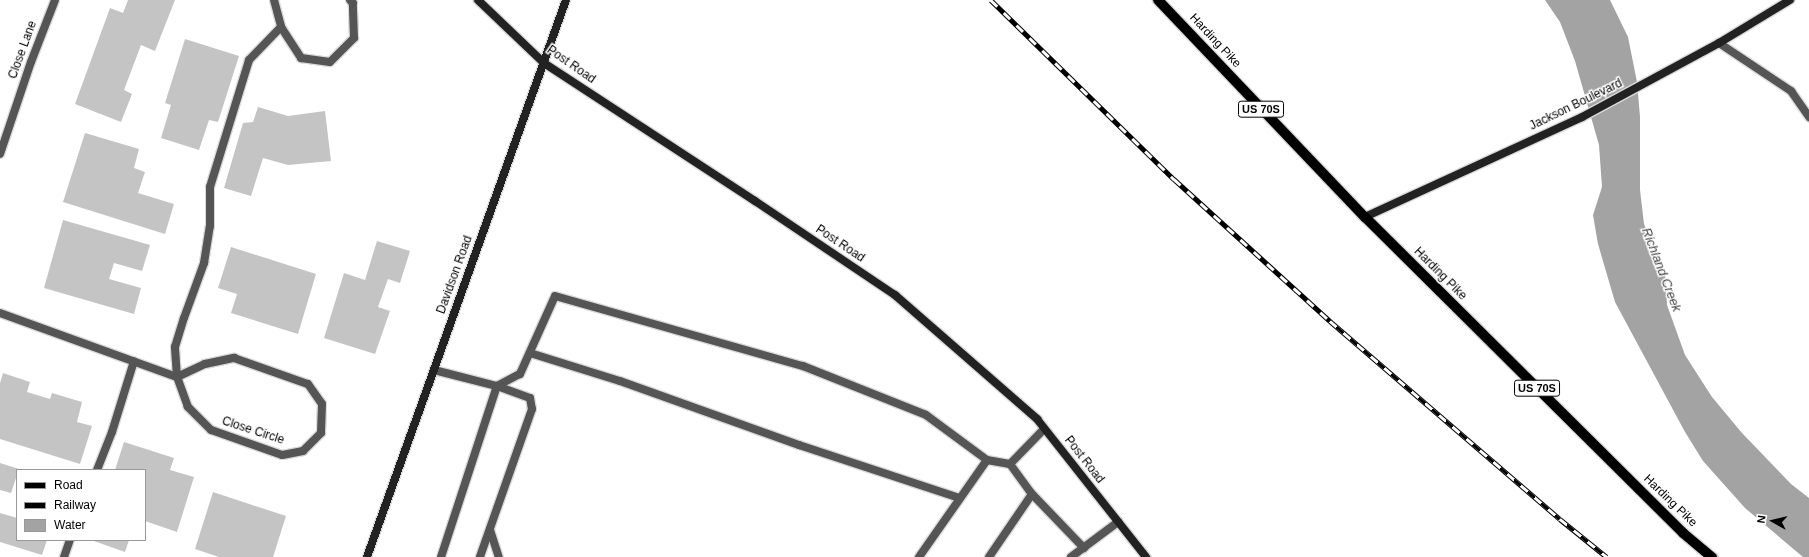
<!DOCTYPE html>
<html>
<head>
<meta charset="utf-8">
<style>
	body { margin:0 }
	#map { position:relative; width:1809px; height:557px; overflow:hidden; background:#fff; font-family:Arial,sans-serif }
	div>[style] { position:absolute }
	[style*='--x'] { left:calc(var(--x)*1px); top:calc(var(--y)*1px); width:calc(var(--w)*1px); rotate:calc(var(--a)*1deg) }
	.water>* { inset:0; background:#a3a3a3 }
	.building>* { inset:0; background:#c4c4c4 }
	.roads { filter:drop-shadow(1px 0 #dbdbdb) drop-shadow(-1px 0 #dbdbdb) drop-shadow(0 1px #dbdbdb) drop-shadow(0 -1px #dbdbdb) }
	.lane>* { height:8px; margin:-4px; padding:0 4px; transform-origin:4px; border-radius:4px; background:#555 }
	.street>* { height:8px; margin:-4px; padding:0 4px; transform-origin:4px; border-radius:4px; background:#555 }
	.secondary>* { height:8px; margin:-4px; padding:0 4px; transform-origin:4px; border-radius:4px; background:#222 }
	.primary>* { height:10px; margin:-5px; padding:0 5px; transform-origin:5px; border-radius:5px; background:#000 }
	.rail>* { height:4.5px; margin-top:-2.25px; transform-origin:0; background:repeating-linear-gradient(90deg,#fff 0 9px,#000 0 18px); box-sizing:border-box; border-block:1px solid #000 }
	span { translate:-50% -50%; white-space:nowrap; text-align:center; line-height:1.15; -webkit-text-stroke:3px #fff; paint-order:stroke }
	.shield-label span { padding:1px 3px; background:#fff; border:1px solid; border-radius:3px; -webkit-text-stroke-width:0 }
	.shield-label { font-size:11px; color:#000; font-weight:700 }
	.street-label { font-size:12px; color:#000 }
	.water-label { font-size:13px; color:#444; font-style:italic }
	.legend { position:absolute; left:16px; top:469px; width:130px; height:72px; box-sizing:border-box; background:#fff; border:1px solid #999; margin:0; padding:5px 7px; list-style:none; font-size:12px; color:#000 }
	.legend li { display:flex; align-items:center; gap:8px; height:20px }
	.legend b { width:20px; border:1px solid #999 }
	.north { position:absolute; left:1753px; top:501px; width:40px; height:40px; -webkit-text-stroke:3px #fff; paint-order:stroke; rotate:278deg; font-size:11px; font-weight:700; line-height:16px; text-align:center; color:#000 }
	.north::after { content:''; display:block; margin:auto; width:14px; height:18px; background:#000; clip-path:polygon(50% 0,100% 100%,50% 72%,0 100%) }
</style>
</head>
<body>
<div id="map">
	<div class="water">
		<div style="clip-path:polygon(1545px 0,1610px 0,1628px 37px,1637px 82px,1640px 117px,1640px 190px,1644px 224px,1665px 273px,1667px 305px,1685px 355px,1712px 397px,1742px 433px,1791px 484px,1809px 498px,1809px 557px,1803px 557px,1745px 508px,1703px 461px,1685px 432px,1615px 302px,1598px 244px,1593px 215px,1602px 187px,1599px 145px,1575px 61px,1560px 22px)"></div>
	</div>
	<div class="building">
		<div style="clip-path:polygon(128px 0,175px 0,155px 51px,141px 45px,124px 90px,132px 94px,121px 122px,75px 104px,110px 8px,123px 13px)"></div>
		<div style="clip-path:polygon(185px 39px,239px 56px,218px 122px,209px 120px,199px 150px,161px 138px,171px 105px,165px 103px)"></div>
		<div style="clip-path:polygon(258px 107px,288px 116px,325px 111px,331px 161px,288px 165px,263px 158px,251px 196px,224px 188px,243px 123px,253px 122px)"></div>
		<div style="clip-path:polygon(85px 133px,139px 149px,134px 168px,145px 172px,138px 193px,174px 204px,165px 234px,63px 202px)"></div>
		<div style="clip-path:polygon(63px 220px,150px 245px,142px 271px,114px 263px,109px 279px,141px 288px,134px 314px,44px 288px)"></div>
		<div style="clip-path:polygon(377px 241px,410px 251px,400px 283px,388px 279px,378px 307px,390px 311px,375px 354px,324px 338px,344px 273px,365px 280px)"></div>
		<div style="clip-path:polygon(231px 247px,316px 274px,298px 334px,231px 313px,237px 294px,218px 288px)"></div>
		<div style="clip-path:polygon(3px 373px,30px 382px,27px 392px,50px 399px,52px 393px,82px 402px,77px 422px,92px 426px,80px 464px,0 439px,0 383px)"></div>
		<div style="clip-path:polygon(124px 442px,174px 458px,170px 470px,194px 477px,177px 532px,145px 521px,145px 470px,115px 470px)"></div>
		<div style="clip-path:polygon(0 463px,19px 469px,11px 493px,0 490px)"></div>
		<div style="clip-path:polygon(213px 492px,286px 516px,273px 557px,219px 557px,195px 549px)"></div>
		<div style="clip-path:polygon(0 513px,17px 518px,17px 540px,47px 540px,42px 555px,0 542px)"></div>
		<div style="clip-path:polygon(91px 540px,129px 540px,125px 552px)"></div>
	</div>
	<div class="roads">
		<div class="lane">
			<div style="--x:530;--y:353;--w:94;--a:17.3"></div>
			<div style="--x:620;--y:381;--w:190;--a:19.7"></div>
			<div style="--x:799;--y:445;--w:169;--a:18.3"></div>
			<div style="--x:434;--y:370;--w:65;--a:14.3"></div>
			<div style="--x:497;--y:386;--w:35;--a:20"></div>
			<div style="--x:530;--y:398;--w:11;--a:80"></div>
			<div style="--x:532;--y:409;--w:157;--a:109.4"></div>
			<div style="--x:177;--y:377;--w:30;--a:-94"></div>
			<div style="--x:175;--y:347;--w:30;--a:-73"></div>
			<div style="--x:184;--y:318;--w:59;--a:-70"></div>
			<div style="--x:204;--y:263;--w:37;--a:-81"></div>
			<div style="--x:210;--y:226;--w:39;--a:-90"></div>
			<div style="--x:210;--y:187;--w:133;--a:-72.9"></div>
			<div style="--x:249;--y:60;--w:46;--a:-45.9"></div>
			<div style="--x:1010;--y:464;--w:37;--a:54"></div>
			<div style="--x:1032;--y:494;--w:75;--a:46.1"></div>
			<div style="--x:97;--y:470;--w:41;--a:-68.5"></div>
			<div style="--x:112;--y:432;--w:74;--a:-72.8"></div>
			<div style="--x:490;--y:530;--w:28;--a:72"></div>
			<div style="--x:64;--y:557;--w:18;--a:-71"></div>
			<div style="--x:441;--y:557;--w:180;--a:-71.9"></div>
			<div style="--x:497;--y:386;--w:26;--a:-28"></div>
			<div style="--x:520;--y:374;--w:85;--a:-65.8"></div>
			<div style="--x:555;--y:296;--w:258;--a:15.8"></div>
			<div style="--x:803;--y:366;--w:132;--a:21.7"></div>
			<div style="--x:926;--y:415;--w:76;--a:36.4"></div>
			<div style="--x:987;--y:460;--w:23;--a:10"></div>
			<div style="--x:1010;--y:464;--w:49;--a:-45.8"></div>
			<div style="--x:919;--y:557;--w:118;--a:-55"></div>
			<div style="--x:989;--y:557;--w:76;--a:-55.7"></div>
			<div style="--x:1071;--y:557;--w:59;--a:-36.7"></div>
		</div>
		<div class="street">
			<div style="--x:274;--y:0;--w:28;--a:75"></div>
			<div style="--x:281;--y:27;--w:37;--a:57"></div>
			<div style="--x:301;--y:58;--w:29;--a:8"></div>
			<div style="--x:330;--y:62;--w:34;--a:-45"></div>
			<div style="--x:354;--y:38;--w:35;--a:-92"></div>
			<div style="--x:353;--y:3;--w:4;--a:-135"></div>
			<div style="--x:1719;--y:43;--w:87;--a:33.7"></div>
			<div style="--x:1791;--y:91;--w:32;--a:55"></div>
			<div style="--x:0;--y:154;--w:97;--a:-71.4"></div>
			<div style="--x:31;--y:62;--w:66;--a:-68.8"></div>
			<div style="--x:0;--y:313;--w:188;--a:19.9"></div>
			<div style="--x:177;--y:377;--w:31;--a:-25"></div>
			<div style="--x:205;--y:364;--w:30;--a:-12"></div>
			<div style="--x:234;--y:358;--w:78;--a:19.4"></div>
			<div style="--x:308;--y:384;--w:24;--a:55"></div>
			<div style="--x:322;--y:404;--w:29;--a:92"></div>
			<div style="--x:321;--y:433;--w:25;--a:135"></div>
			<div style="--x:303;--y:451;--w:21;--a:169"></div>
			<div style="--x:282;--y:455;--w:75;--a:-160.6"></div>
			<div style="--x:211;--y:430;--w:33;--a:-135"></div>
			<div style="--x:188;--y:407;--w:32;--a:-110"></div>
		</div>
		<div class="secondary">
			<div style="--x:478;--y:0;--w:91;--a:43.7"></div>
			<div style="--x:544;--y:63;--w:252;--a:33.2"></div>
			<div style="--x:755;--y:201;--w:169;--a:33.9"></div>
			<div style="--x:895;--y:295;--w:189;--a:41.1"></div>
			<div style="--x:1037;--y:419;--w:176;--a:51.7"></div>
			<div style="--x:1365;--y:217;--w:239;--a:-24.7"></div>
			<div style="--x:1582;--y:117;--w:156;--a:-28.4"></div>
			<div style="--x:1719;--y:43;--w:83;--a:-31.2"></div>
			<div style="--x:367;--y:557;--w:591;--a:-70.34"></div>
		</div>
		<div class="primary">
			<div style="--x:1158;--y:0;--w:300;--a:46.4"></div>
			<div style="--x:1365;--y:217;--w:448;--a:44.8"></div>
			<div style="--x:1683;--y:533;--w:38;--a:40"></div>
		</div>
	</div>
	<div class="rail">
		<div style="--x:991;--y:0;--w:256;--a:44.4"></div>
		<div style="--x:1174;--y:179;--w:211;--a:42.3"></div>
		<div style="--x:1330;--y:321;--w:303;--a:40.7"></div>
		<div style="--x:1560;--y:519;--w:60;--a:39"></div>
	</div>
	<div class="shield-label">
		<span style="left:1261px;top:109px">US 70S</span>
		<span style="left:1537px;top:388px">US 70S</span>
	</div>
	<div class="street-label">
		<span style="left:1215px;top:41px;rotate:47deg">Harding Pike</span>
		<span style="left:23px;top:50px;rotate:-70deg">Close Lane</span>
		<span style="left:571px;top:65px;rotate:35deg">Post Road</span>
		<span style="left:1576px;top:105px;rotate:-26deg">Jackson Boulevard</span>
		<span style="left:840px;top:244px;rotate:34deg">Post Road</span>
		<span style="left:1440px;top:274px;rotate:45deg">Harding Pike</span>
		<span style="left:455px;top:275px;rotate:-70deg">Davidson Road</span>
		<span style="left:253px;top:431px;rotate:18deg">Close Circle</span>
		<span style="left:1084px;top:460px;rotate:52deg">Post Road</span>
		<span style="left:1670px;top:501px;rotate:44deg">Harding Pike</span>
	</div>
	<div class="water-label">
		<span style="left:1661px;top:270px;rotate:69deg">Richland Creek</span>
	</div>
	<ul class="legend">
	<li><b style="height:5px;background:#000"></b>Road</li>
	<li><b style="height:5px;background:#000"></b>Railway</li>
	<li><b style="height:11px;background:#a3a3a3"></b>Water</li>
	</ul>
	<div class="north">N</div>
</div>
</body>
</html>
